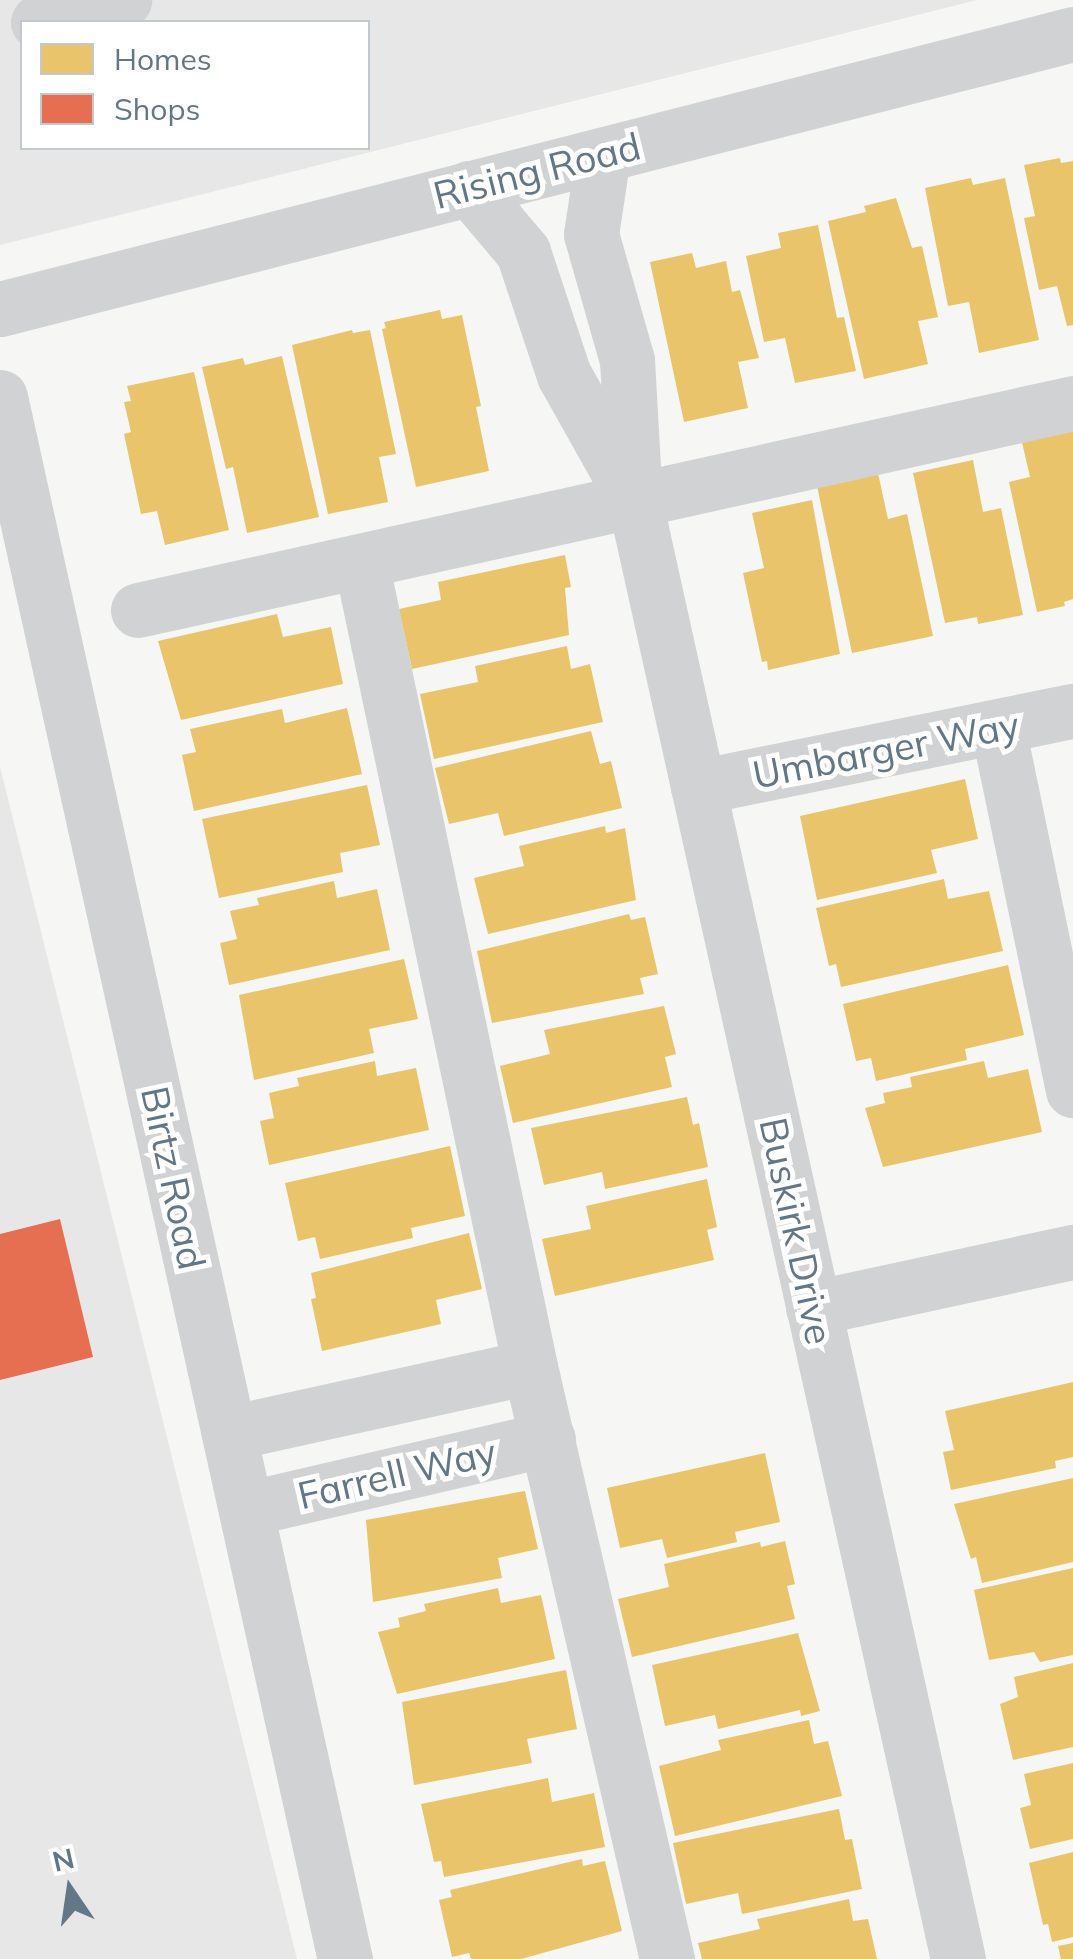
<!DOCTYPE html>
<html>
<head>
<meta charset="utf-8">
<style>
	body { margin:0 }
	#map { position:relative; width:1073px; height:1959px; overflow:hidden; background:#f6f6f4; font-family:Mulish,sans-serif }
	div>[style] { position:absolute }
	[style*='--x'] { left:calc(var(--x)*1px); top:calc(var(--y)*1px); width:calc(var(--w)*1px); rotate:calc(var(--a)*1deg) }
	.built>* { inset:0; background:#e6e7e6 }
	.homes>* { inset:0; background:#e9c46a }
	.shops>* { inset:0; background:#e76f51 }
	.minor>* { height:55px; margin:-27.5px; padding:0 27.5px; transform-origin:27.5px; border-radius:27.5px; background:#d1d2d3 }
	span { translate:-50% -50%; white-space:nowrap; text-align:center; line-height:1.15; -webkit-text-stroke:10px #fff; paint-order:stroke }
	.street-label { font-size:38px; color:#637787 }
	.legend { position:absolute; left:20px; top:20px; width:350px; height:130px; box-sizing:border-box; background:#fff; border:2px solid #c1c9cf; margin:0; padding:12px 18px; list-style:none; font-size:30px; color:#637787 }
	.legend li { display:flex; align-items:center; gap:20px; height:50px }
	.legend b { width:50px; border:2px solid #c1c9cf }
	.north { position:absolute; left:20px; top:1839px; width:100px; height:100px; -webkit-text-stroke:8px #fff; paint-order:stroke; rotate:347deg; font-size:28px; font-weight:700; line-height:40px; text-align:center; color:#637787 }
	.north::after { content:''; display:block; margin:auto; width:35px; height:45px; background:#637787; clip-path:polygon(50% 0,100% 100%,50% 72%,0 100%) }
</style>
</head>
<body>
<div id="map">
	<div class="built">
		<div style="clip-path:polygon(evenodd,0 0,977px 0,0 245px,0 0,22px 22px,368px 22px,368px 148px,22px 148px,22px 22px)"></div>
		<div style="clip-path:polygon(0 767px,297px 1959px,0 1959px)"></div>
	</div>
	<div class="homes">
		<div style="clip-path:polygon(1060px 158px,1061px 163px,1073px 161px,1073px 325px,1067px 326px,1057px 286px,1039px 290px,1024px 218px,1035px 216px,1024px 165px)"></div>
		<div style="clip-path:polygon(971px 178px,973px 185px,1005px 178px,1039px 340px,979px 353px,969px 302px,948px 306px,925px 188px)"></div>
		<div style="clip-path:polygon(896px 198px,912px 248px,922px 246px,938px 317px,918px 321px,928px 364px,864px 379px,828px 221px,866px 212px,864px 206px)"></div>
		<div style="clip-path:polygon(818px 225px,837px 318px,844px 317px,856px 371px,795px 383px,785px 338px,764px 342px,746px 256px,781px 248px,778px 233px)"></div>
		<div style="clip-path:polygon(692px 253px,696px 268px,726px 261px,732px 292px,740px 290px,759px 358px,738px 362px,748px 408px,684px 422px,650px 262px)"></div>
		<div style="clip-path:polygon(440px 310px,442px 319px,462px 315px,481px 406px,476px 407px,489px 471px,416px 487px,382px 329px,386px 328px,384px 322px)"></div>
		<div style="clip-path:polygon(352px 330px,353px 333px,370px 330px,396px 454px,379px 457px,388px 502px,328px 514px,292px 345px)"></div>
		<div style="clip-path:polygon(282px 356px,319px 517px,247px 533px,233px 467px,226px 469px,202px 367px,243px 358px,245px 365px)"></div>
		<div style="clip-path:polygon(194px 372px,229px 530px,165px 545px,157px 511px,141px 514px,124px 434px,131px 432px,124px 402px,131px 401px,127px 386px)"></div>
		<div style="clip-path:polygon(1073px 426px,1073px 599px,1064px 602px,1065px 606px,1037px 612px,1009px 482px,1030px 477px,1021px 438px)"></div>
		<div style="clip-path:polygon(973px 460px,983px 512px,1001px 508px,1023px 615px,978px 624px,977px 617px,945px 623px,913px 473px)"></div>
		<div style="clip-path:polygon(878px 473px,888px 519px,907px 514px,933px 636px,852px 653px,817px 486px)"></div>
		<div style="clip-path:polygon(812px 500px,840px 654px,768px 670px,767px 661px,762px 662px,743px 573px,764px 568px,752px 513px)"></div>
		<div style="clip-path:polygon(565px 555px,571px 587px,565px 588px,569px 635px,412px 669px,399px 609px,441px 600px,438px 582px)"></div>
		<div style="clip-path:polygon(277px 614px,283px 637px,331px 627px,343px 684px,181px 720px,158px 641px)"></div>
		<div style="clip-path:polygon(567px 646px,571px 669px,590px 664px,603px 722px,434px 759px,420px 694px,478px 682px,475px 666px)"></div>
		<div style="clip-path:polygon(347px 708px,362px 774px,194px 811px,182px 755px,196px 752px,190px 729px,282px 709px,285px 723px)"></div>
		<div style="clip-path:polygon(591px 731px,600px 764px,611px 761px,622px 808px,504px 836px,498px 813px,449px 824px,435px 768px)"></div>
		<div style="clip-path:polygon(965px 779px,978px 839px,931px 850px,937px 873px,817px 900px,800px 816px)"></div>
		<div style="clip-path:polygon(367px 785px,380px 845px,340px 853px,343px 872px,219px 898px,202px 819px)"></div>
		<div style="clip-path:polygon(605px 826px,606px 833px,625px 828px,636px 900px,488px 934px,474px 878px,524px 866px,519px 846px)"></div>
		<div style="clip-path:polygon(944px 879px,948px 899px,989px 891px,1003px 951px,841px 987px,836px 964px,829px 966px,816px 908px)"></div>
		<div style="clip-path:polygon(334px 881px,337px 898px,377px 889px,390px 950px,229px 985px,220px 943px,237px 939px,230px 911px,259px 905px,257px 898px)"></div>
		<div style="clip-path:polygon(629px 914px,631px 920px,645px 917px,658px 974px,640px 978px,644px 994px,492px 1023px,477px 951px)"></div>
		<div style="clip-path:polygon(404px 959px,418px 1019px,369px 1029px,374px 1053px,254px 1080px,239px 995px)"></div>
		<div style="clip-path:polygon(1008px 965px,1024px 1035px,965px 1049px,967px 1060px,876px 1081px,871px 1058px,856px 1061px,843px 1004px)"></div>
		<div style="clip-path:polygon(664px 1006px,676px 1054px,665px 1057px,672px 1087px,513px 1123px,500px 1066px,550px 1054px,544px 1030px)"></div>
		<div style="clip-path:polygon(375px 1061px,377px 1076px,416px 1068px,429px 1130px,269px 1165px,260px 1121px,274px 1118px,269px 1093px,299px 1086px,297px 1078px)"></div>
		<div style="clip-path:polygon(984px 1061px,988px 1078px,1028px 1069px,1042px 1132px,883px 1167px,865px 1108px,885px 1103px,883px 1093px,912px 1087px,910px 1077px)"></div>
		<div style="clip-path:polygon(687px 1097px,693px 1125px,699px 1123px,708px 1167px,605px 1189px,602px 1172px,544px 1185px,531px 1128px)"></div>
		<div style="clip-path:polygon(450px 1146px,465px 1216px,411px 1228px,413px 1238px,320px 1259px,315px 1237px,298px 1241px,285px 1183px)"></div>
		<div style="clip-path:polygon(707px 1179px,717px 1227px,707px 1230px,714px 1260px,555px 1296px,542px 1239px,591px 1229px,586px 1206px)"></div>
		<div style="clip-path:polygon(469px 1233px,482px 1289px,436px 1300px,441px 1324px,322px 1351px,311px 1299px,316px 1298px,311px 1273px)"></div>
		<div style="clip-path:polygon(1073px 1382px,1073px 1457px,1055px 1461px,1056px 1468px,951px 1490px,943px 1452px,954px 1450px,945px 1411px)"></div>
		<div style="clip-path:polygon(765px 1453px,780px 1522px,735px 1532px,737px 1542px,667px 1558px,662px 1539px,620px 1548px,607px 1488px)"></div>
		<div style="clip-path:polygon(1073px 1478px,1073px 1562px,982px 1583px,976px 1557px,971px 1559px,954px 1504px)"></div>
		<div style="clip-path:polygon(525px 1491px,538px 1549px,498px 1558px,502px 1578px,373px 1602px,366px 1520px)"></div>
		<div style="clip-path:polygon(785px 1541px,795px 1584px,787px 1586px,795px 1619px,632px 1657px,618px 1599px,669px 1587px,664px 1564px,760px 1542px,761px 1547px)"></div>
		<div style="clip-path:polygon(1073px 1568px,1073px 1655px,1040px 1662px,1034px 1652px,989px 1660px,974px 1590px)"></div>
		<div style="clip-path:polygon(498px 1588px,501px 1603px,541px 1595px,555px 1659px,397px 1694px,378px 1632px,400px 1627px,398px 1618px,426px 1611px,424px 1604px)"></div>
		<div style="clip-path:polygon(798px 1633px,820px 1711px,801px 1716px,800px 1710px,718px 1729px,715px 1715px,665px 1726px,652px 1665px)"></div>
		<div style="clip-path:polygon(1073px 1663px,1073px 1747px,1013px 1760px,1000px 1704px,1018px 1697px,1014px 1677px)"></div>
		<div style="clip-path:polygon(566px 1670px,577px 1729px,527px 1739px,532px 1763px,414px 1785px,402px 1702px)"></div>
		<div style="clip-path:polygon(809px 1720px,814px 1744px,828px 1741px,842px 1796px,675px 1836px,659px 1766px,721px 1750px,718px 1740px)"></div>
		<div style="clip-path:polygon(1073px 1763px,1073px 1839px,1030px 1849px,1020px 1808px,1031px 1805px,1024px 1774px)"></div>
		<div style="clip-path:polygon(548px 1778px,552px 1802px,594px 1793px,605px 1847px,444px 1877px,441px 1861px,434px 1862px,421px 1804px)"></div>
		<div style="clip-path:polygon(839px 1809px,845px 1840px,852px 1839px,862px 1889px,742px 1914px,738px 1893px,686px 1904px,673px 1843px)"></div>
		<div style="clip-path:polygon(1073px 1852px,1073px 1937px,1052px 1942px,1048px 1924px,1043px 1925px,1029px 1863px)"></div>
		<div style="clip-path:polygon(582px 1859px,583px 1866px,605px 1861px,622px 1931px,521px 1959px,471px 1959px,469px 1953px,452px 1957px,439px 1900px,452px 1897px,450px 1890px)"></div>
		<div style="clip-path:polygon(849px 1899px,853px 1921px,868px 1919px,877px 1959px,702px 1959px,698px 1943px,760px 1929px,757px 1919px)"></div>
		<div style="clip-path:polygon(1073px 1943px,1073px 1959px,1061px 1959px,1058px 1946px)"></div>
	</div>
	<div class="shops">
		<div style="clip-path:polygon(60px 1219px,93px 1357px,0 1380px,0 1234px)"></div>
	</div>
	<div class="minor">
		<div style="--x:38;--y:22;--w:89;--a:-14.3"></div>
		<div style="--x:603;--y:155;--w:80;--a:98.6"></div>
		<div style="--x:591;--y:234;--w:131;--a:74.1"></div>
		<div style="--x:627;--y:360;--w:142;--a:86.8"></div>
		<div style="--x:635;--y:502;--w:1492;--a:77.5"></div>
		<div style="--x:469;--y:188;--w:84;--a:49.8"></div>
		<div style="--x:523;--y:252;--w:130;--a:71.6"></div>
		<div style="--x:564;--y:375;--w:133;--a:60.7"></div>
		<div style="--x:0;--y:309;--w:1108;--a:-14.37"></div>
		<div style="--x:0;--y:397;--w:1600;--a:77.55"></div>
		<div style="--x:361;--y:562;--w:823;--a:78.14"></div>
		<div style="--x:530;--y:1367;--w:608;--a:76.97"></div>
		<div style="--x:138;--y:610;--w:958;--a:-12.48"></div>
		<div style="--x:998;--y:728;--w:370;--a:78.3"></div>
		<div style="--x:698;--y:787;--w:383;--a:-11.5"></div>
		<div style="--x:813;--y:1308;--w:266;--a:-12.2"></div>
		<div style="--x:229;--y:1433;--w:308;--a:-12.4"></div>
		<div style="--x:246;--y:1509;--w:310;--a:-13.1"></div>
	</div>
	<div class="street-label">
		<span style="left:537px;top:171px;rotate:-14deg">Rising Road</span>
		<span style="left:886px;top:750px;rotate:-11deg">Umbarger Way</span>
		<span style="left:173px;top:1178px;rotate:78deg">Birtz Road</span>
		<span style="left:796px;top:1231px;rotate:78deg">Buskirk Drive</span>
		<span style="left:397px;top:1474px;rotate:-13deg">Farrell Way</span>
	</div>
	<ul class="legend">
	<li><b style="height:28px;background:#e9c46a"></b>Homes</li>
	<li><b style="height:28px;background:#e76f51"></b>Shops</li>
	</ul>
	<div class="north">N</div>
</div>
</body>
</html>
